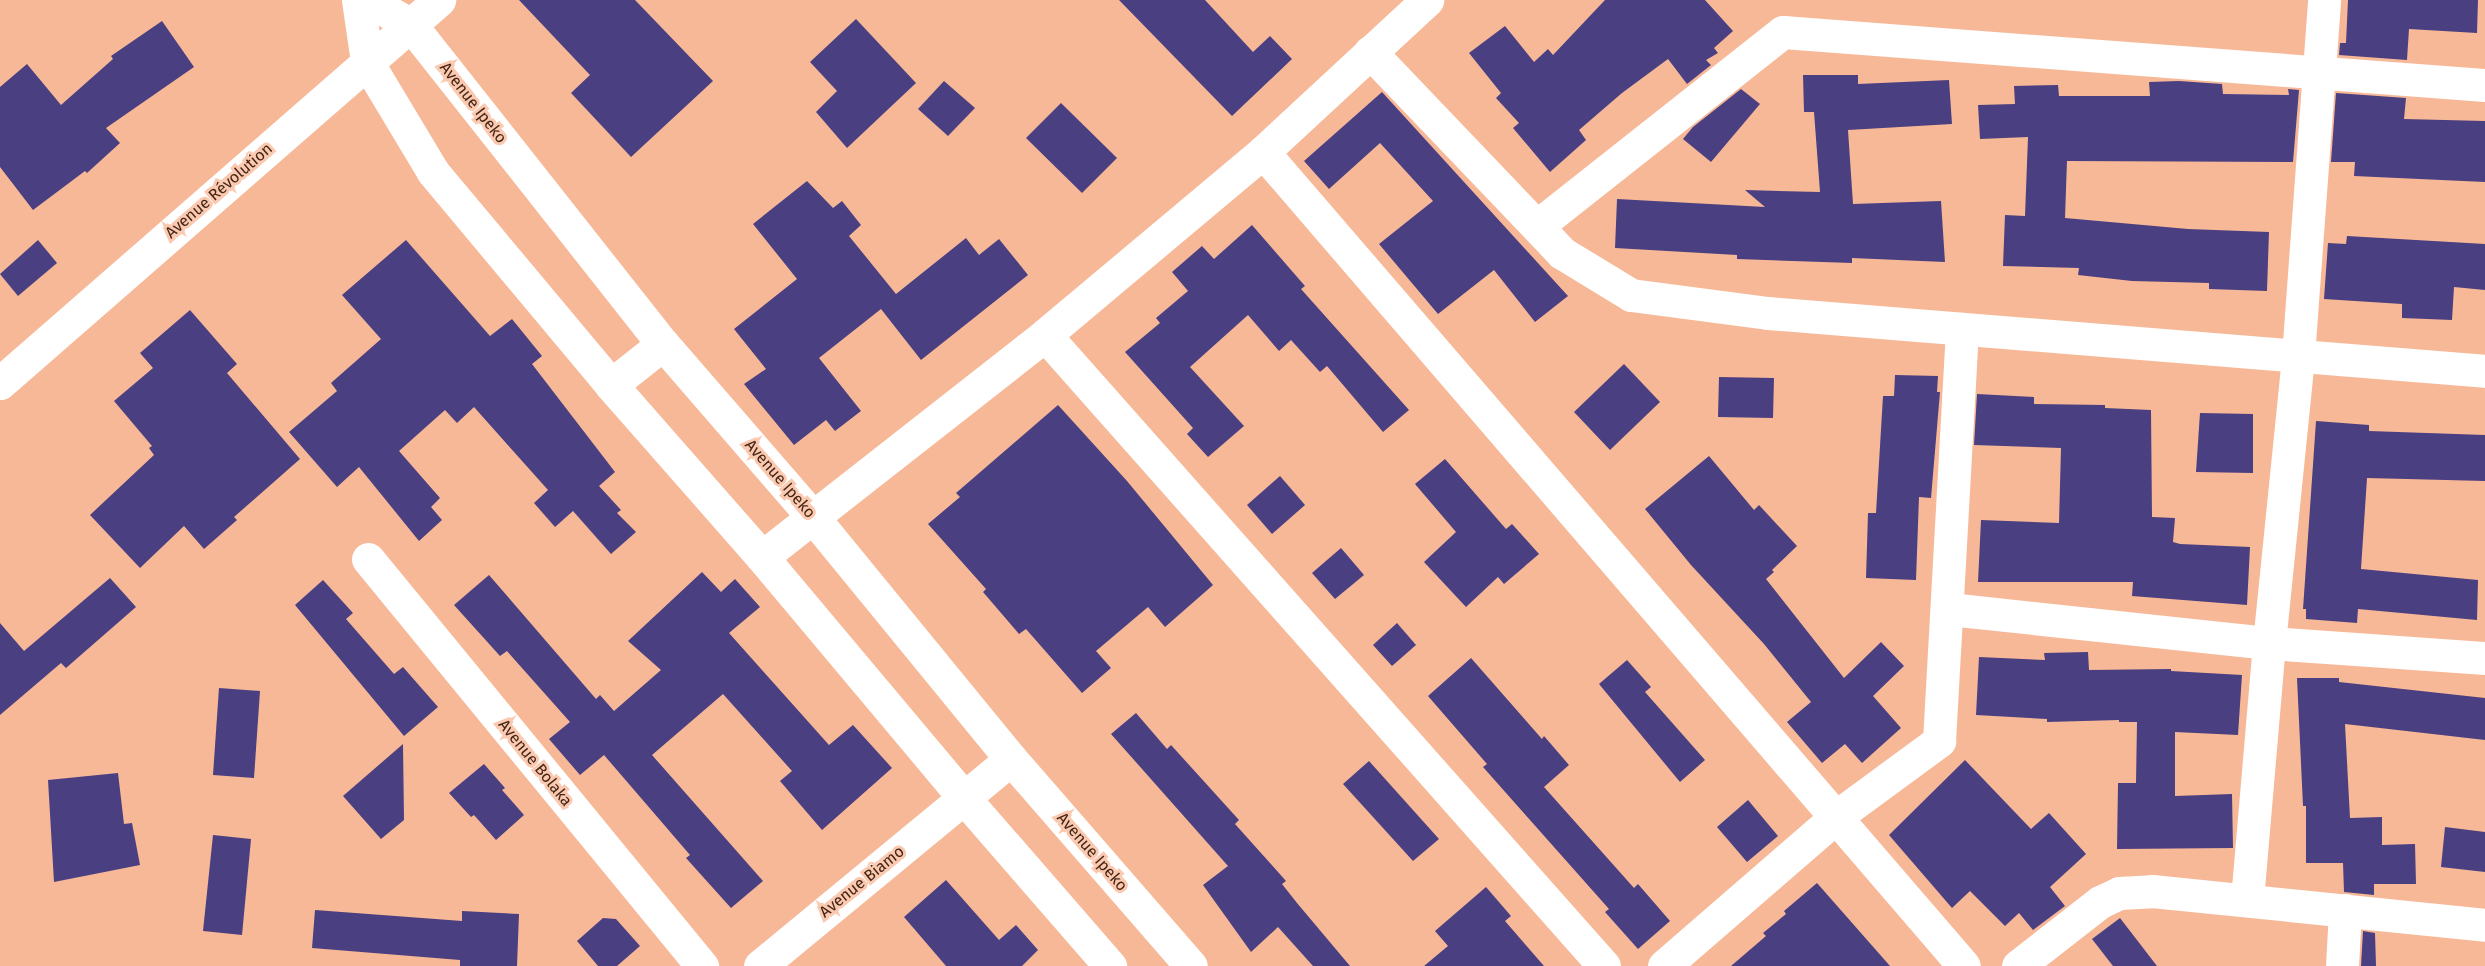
<!DOCTYPE html>
<html>
<head>
<meta charset="utf-8">
<style>
	body { margin:0 }
	#map { position:relative; width:2485px; height:966px; overflow:hidden; background:#f7b897; font-family:"Fira Sans",sans-serif }
	div>[style] { position:absolute }
	[style*='--x'] { left:calc(var(--x)*1px); top:calc(var(--y)*1px); width:calc(var(--w)*1px); rotate:calc(var(--a)*1deg) }
	.building>* { inset:0; background:#4a3f81 }
	.minor>* { height:33px; margin:-16.5px; padding:0 16.5px; transform-origin:16.5px; border-radius:16.5px; background:#fff }
	span { translate:-50% -50%; white-space:nowrap; text-align:center; line-height:1.15; -webkit-text-stroke:6px #fac9b0; paint-order:stroke }
	.street-label { font-size:16px; color:#442515 }
</style>
</head>
<body>
<div id="map">
	<div class="building">
		<div style="clip-path:polygon(519px 0,635px 0,713px 81px,631px 157px,571px 93px,590px 75px)"></div>
		<div style="clip-path:polygon(1119px 0,1205px 0,1253px 52px,1270px 36px,1292px 59px,1232px 116px)"></div>
		<div style="clip-path:polygon(1605px 0,1705px 0,1733px 31px,1714px 48px,1718px 53px,1706px 60px,1711px 65px,1687px 84px,1668px 59px,1622px 93px,1579px 130px,1586px 140px,1550px 172px,1513px 128px,1519px 123px,1496px 98px,1501px 93px,1469px 53px,1505px 26px,1534px 62px,1548px 49px,1553px 55px)"></div>
		<div style="clip-path:polygon(2348px 0,2478px 0,2477px 33px,2409px 29px,2407px 60px,2339px 55px,2340px 43px,2346px 43px)"></div>
		<div style="clip-path:polygon(856px 19px,916px 83px,847px 148px,816px 112px,837px 91px,810px 62px)"></div>
		<div style="clip-path:polygon(162px 21px,194px 67px,106px 128px,120px 143px,87px 173px,85px 171px,33px 210px,0 167px,0 87px,27px 64px,61px 105px,113px 59px,111px 56px)"></div>
		<div style="clip-path:polygon(1803px 75px,1858px 75px,1858px 84px,1949px 80px,1952px 124px,1848px 130px,1853px 204px,1941px 201px,1945px 262px,1852px 258px,1852px 263px,1737px 259px,1737px 255px,1615px 248px,1617px 199px,1765px 207px,1745px 190px,1820px 192px,1814px 112px,1804px 112px)"></div>
		<div style="clip-path:polygon(944px 81px,975px 108px,948px 136px,918px 109px)"></div>
		<div style="clip-path:polygon(2179px 81px,2222px 84px,2223px 94px,2289px 95px,2288px 89px,2299px 90px,2293px 162px,2067px 161px,2065px 218px,2188px 229px,2269px 232px,2267px 291px,2209px 289px,2209px 283px,2132px 281px,2078px 275px,2079px 268px,2003px 266px,2005px 215px,2025px 216px,2028px 137px,1980px 139px,1978px 105px,2015px 104px,2014px 86px,2058px 85px,2059px 96px,2150px 96px,2149px 82px)"></div>
		<div style="clip-path:polygon(1741px 89px,1760px 104px,1711px 162px,1683px 139px,1693px 127px)"></div>
		<div style="clip-path:polygon(1382px 92px,1568px 296px,1535px 322px,1494px 270px,1438px 314px,1379px 244px,1433px 201px,1380px 143px,1329px 189px,1304px 161px)"></div>
		<div style="clip-path:polygon(2336px 93px,2406px 98px,2404px 119px,2485px 121px,2485px 182px,2354px 176px,2355px 162px,2331px 162px)"></div>
		<div style="clip-path:polygon(1061px 103px,1117px 158px,1082px 193px,1026px 138px)"></div>
		<div style="clip-path:polygon(807px 181px,833px 208px,842px 201px,861px 225px,849px 236px,896px 294px,966px 238px,979px 255px,999px 239px,1028px 275px,921px 360px,881px 309px,819px 358px,861px 411px,835px 431px,826px 420px,794px 445px,744px 384px,766px 369px,734px 329px,797px 279px,753px 224px)"></div>
		<div style="clip-path:polygon(1252px 225px,1305px 286px,1301px 289px,1409px 410px,1383px 432px,1327px 366px,1320px 372px,1291px 340px,1279px 351px,1248px 315px,1190px 367px,1244px 426px,1208px 457px,1187px 434px,1193px 428px,1125px 352px,1160px 323px,1156px 318px,1188px 291px,1172px 272px,1202px 246px,1214px 259px)"></div>
		<div style="clip-path:polygon(2347px 236px,2485px 244px,2485px 290px,2454px 287px,2452px 320px,2402px 318px,2402px 304px,2324px 299px,2328px 243px,2346px 244px)"></div>
		<div style="clip-path:polygon(38px 240px,57px 263px,18px 296px,0 274px)"></div>
		<div style="clip-path:polygon(406px 240px,490px 336px,512px 319px,542px 356px,532px 364px,615px 472px,599px 486px,621px 510px,617px 513px,636px 532px,611px 554px,573px 511px,555px 527px,534px 503px,548px 490px,474px 407px,457px 423px,445px 410px,399px 451px,440px 498px,431px 507px,442px 520px,419px 541px,359px 467px,337px 487px,289px 432px,337px 391px,331px 383px,381px 339px,342px 295px)"></div>
		<div style="clip-path:polygon(190px 310px,237px 364px,227px 373px,300px 459px,234px 517px,237px 520px,204px 549px,184px 526px,140px 568px,90px 515px,154px 455px,149px 448px,152px 446px,114px 401px,153px 368px,140px 353px)"></div>
		<div style="clip-path:polygon(1624px 364px,1660px 402px,1610px 450px,1574px 412px)"></div>
		<div style="clip-path:polygon(1895px 375px,1938px 376px,1937px 392px,1940px 392px,1931px 498px,1919px 497px,1916px 580px,1866px 578px,1868px 513px,1876px 513px,1883px 396px,1894px 396px)"></div>
		<div style="clip-path:polygon(1719px 377px,1774px 378px,1773px 418px,1718px 417px)"></div>
		<div style="clip-path:polygon(1977px 394px,2034px 397px,2034px 404px,2105px 405px,2105px 408px,2151px 410px,2152px 517px,2175px 518px,2173px 542px,2180px 544px,2250px 547px,2247px 605px,2132px 596px,2133px 582px,1978px 582px,1981px 520px,2059px 523px,2061px 448px,1974px 445px)"></div>
		<div style="clip-path:polygon(1058px 405px,1127px 481px,1213px 585px,1165px 627px,1148px 607px,1096px 651px,1111px 668px,1082px 693px,1026px 629px,1019px 634px,983px 592px,986px 589px,928px 524px,960px 497px,956px 493px)"></div>
		<div style="clip-path:polygon(2200px 413px,2253px 414px,2253px 473px,2196px 472px)"></div>
		<div style="clip-path:polygon(2316px 421px,2369px 425px,2369px 431px,2485px 435px,2485px 481px,2367px 478px,2361px 569px,2478px 580px,2477px 620px,2358px 609px,2357px 623px,2306px 619px,2306px 609px,2303px 609px)"></div>
		<div style="clip-path:polygon(1709px 456px,1754px 510px,1759px 505px,1797px 546px,1772px 570px,1774px 572px,1766px 579px,1844px 678px,1881px 642px,1904px 666px,1873px 696px,1901px 728px,1862px 763px,1845px 744px,1822px 763px,1787px 722px,1811px 702px,1764px 644px,1691px 565px,1645px 509px)"></div>
		<div style="clip-path:polygon(1445px 459px,1506px 529px,1512px 524px,1539px 554px,1504px 584px,1498px 577px,1466px 607px,1424px 562px,1456px 532px,1415px 484px)"></div>
		<div style="clip-path:polygon(1280px 476px,1305px 505px,1272px 534px,1247px 505px)"></div>
		<div style="clip-path:polygon(1341px 548px,1364px 575px,1335px 599px,1312px 573px)"></div>
		<div style="clip-path:polygon(702px 572px,721px 592px,735px 579px,760px 607px,729px 633px,829px 745px,853px 725px,892px 768px,822px 830px,780px 781px,792px 771px,723px 694px,652px 755px,763px 881px,731px 908px,686px 858px,690px 855px,604px 755px,580px 775px,549px 739px,570px 722px,507px 651px,500px 656px,454px 605px,489px 575px,596px 699px,600px 695px,614px 711px,661px 670px,628px 641px)"></div>
		<div style="clip-path:polygon(110px 578px,136px 607px,66px 668px,61px 663px,0 715px,0 623px,24px 651px)"></div>
		<div style="clip-path:polygon(323px 580px,353px 613px,346px 619px,394px 674px,403px 667px,438px 707px,404px 736px,295px 605px)"></div>
		<div style="clip-path:polygon(1397px 623px,1416px 645px,1392px 666px,1373px 645px)"></div>
		<div style="clip-path:polygon(2088px 652px,2089px 670px,2171px 669px,2171px 671px,2242px 675px,2238px 735px,2175px 732px,2175px 796px,2232px 794px,2233px 848px,2117px 849px,2118px 783px,2136px 783px,2137px 722px,2119px 722px,2119px 720px,2047px 722px,2047px 719px,1976px 715px,1979px 657px,2045px 660px,2044px 653px)"></div>
		<div style="clip-path:polygon(1471px 658px,1542px 739px,1544px 736px,1569px 765px,1544px 787px,1634px 888px,1638px 884px,1670px 921px,1638px 949px,1605px 912px,1609px 909px,1483px 767px,1487px 764px,1428px 696px)"></div>
		<div style="clip-path:polygon(1627px 660px,1651px 687px,1645px 692px,1705px 760px,1680px 782px,1599px 684px)"></div>
		<div style="clip-path:polygon(2297px 678px,2339px 678px,2339px 682px,2485px 698px,2485px 740px,2345px 724px,2350px 818px,2382px 817px,2382px 845px,2415px 844px,2416px 884px,2374px 884px,2374px 895px,2344px 892px,2343px 863px,2306px 863px,2306px 806px,2303px 806px)"></div>
		<div style="clip-path:polygon(219px 688px,260px 691px,254px 778px,213px 775px)"></div>
		<div style="clip-path:polygon(1136px 713px,1167px 749px,1171px 745px,1239px 820px,1235px 824px,1286px 881px,1282px 884px,1297px 903px,1350px 966px,1313px 966px,1278px 927px,1251px 952px,1203px 885px,1228px 866px,1111px 734px)"></div>
		<div style="clip-path:polygon(403px 744px,404px 820px,381px 839px,343px 796px)"></div>
		<div style="clip-path:polygon(1965px 760px,2031px 829px,2049px 813px,2086px 854px,2050px 887px,2065px 906px,2033px 930px,2019px 913px,2005px 926px,1970px 891px,1952px 908px,1889px 835px)"></div>
		<div style="clip-path:polygon(1369px 761px,1439px 839px,1413px 861px,1343px 784px)"></div>
		<div style="clip-path:polygon(484px 764px,505px 788px,502px 790px,524px 815px,496px 840px,474px 815px,471px 817px,449px 793px)"></div>
		<div style="clip-path:polygon(118px 773px,124px 824px,132px 823px,140px 865px,54px 882px,48px 780px)"></div>
		<div style="clip-path:polygon(1748px 800px,1778px 836px,1747px 862px,1717px 827px)"></div>
		<div style="clip-path:polygon(2445px 827px,2485px 832px,2485px 872px,2441px 867px)"></div>
		<div style="clip-path:polygon(213px 835px,251px 839px,242px 935px,203px 931px)"></div>
		<div style="clip-path:polygon(946px 880px,999px 940px,1016px 925px,1038px 950px,1022px 966px,946px 966px,904px 917px)"></div>
		<div style="clip-path:polygon(1817px 883px,1890px 966px,1731px 966px,1766px 936px,1763px 933px,1786px 914px,1784px 911px)"></div>
		<div style="clip-path:polygon(1486px 887px,1511px 916px,1505px 921px,1544px 966px,1424px 966px,1448px 946px,1435px 931px)"></div>
		<div style="clip-path:polygon(315px 910px,462px 921px,462px 911px,519px 914px,517px 966px,460px 966px,460px 960px,312px 948px)"></div>
		<div style="clip-path:polygon(603px 918px,616px 919px,640px 946px,617px 966px,598px 966px,577px 941px)"></div>
		<div style="clip-path:polygon(2120px 918px,2157px 966px,2113px 966px,2092px 939px)"></div>
		<div style="clip-path:polygon(2363px 931px,2375px 933px,2376px 966px,2361px 966px)"></div>
	</div>
	<div class="minor">
		<div style="--x:358;--y:0;--w:63;--a:81.7"></div>
		<div style="--x:367;--y:62;--w:128;--a:59"></div>
		<div style="--x:433;--y:172;--w:278;--a:50.1"></div>
		<div style="--x:611;--y:385;--w:229;--a:48.7"></div>
		<div style="--x:762;--y:557;--w:314;--a:50"></div>
		<div style="--x:964;--y:798;--w:223;--a:49"></div>
		<div style="--x:367;--y:0;--w:49;--a:29.2"></div>
		<div style="--x:410;--y:24;--w:408;--a:51.7"></div>
		<div style="--x:663;--y:344;--w:228;--a:49.1"></div>
		<div style="--x:812;--y:516;--w:314;--a:50.7"></div>
		<div style="--x:1011;--y:759;--w:274;--a:49"></div>
		<div style="--x:1370;--y:52;--w:278;--a:46.3"></div>
		<div style="--x:1562;--y:253;--w:81;--a:31.3"></div>
		<div style="--x:1631;--y:295;--w:138;--a:7.5"></div>
		<div style="--x:1768;--y:313;--w:719;--a:4.62"></div>
		<div style="--x:1263;--y:152;--w:1074;--a:49.27"></div>
		<div style="--x:1537;--y:226;--w:313;--a:-38.3"></div>
		<div style="--x:1783;--y:32;--w:704;--a:4.32"></div>
		<div style="--x:1045;--y:335;--w:843;--a:48.46"></div>
		<div style="--x:0;--y:383;--w:583;--a:-41.1"></div>
		<div style="--x:611;--y:385;--w:66;--a:-38.3"></div>
		<div style="--x:762;--y:557;--w:360;--a:-38.1"></div>
		<div style="--x:1045;--y:335;--w:285;--a:-40"></div>
		<div style="--x:1263;--y:152;--w:224;--a:-42.8"></div>
		<div style="--x:368;--y:559;--w:527;--a:50.63"></div>
		<div style="--x:1949;--y:609;--w:322;--a:6.1"></div>
		<div style="--x:2269;--y:643;--w:217;--a:4"></div>
		<div style="--x:2247;--y:900;--w:258;--a:-85.1"></div>
		<div style="--x:2269;--y:643;--w:288;--a:-84.2"></div>
		<div style="--x:2298;--y:356;--w:357;--a:-85.8"></div>
		<div style="--x:760;--y:966;--w:325;--a:-39.5"></div>
		<div style="--x:1664;--y:966;--w:229;--a:-40.9"></div>
		<div style="--x:1837;--y:816;--w:127;--a:-36.3"></div>
		<div style="--x:1939;--y:741;--w:413;--a:-86.8"></div>
		<div style="--x:2018;--y:966;--w:104;--a:-38"></div>
		<div style="--x:2100;--y:902;--w:21;--a:-25"></div>
		<div style="--x:2119;--y:893;--w:33;--a:-3"></div>
		<div style="--x:2152;--y:891;--w:335;--a:5.8"></div>
		<div style="--x:2342;--y:966;--w:56;--a:-86.9"></div>
	</div>
	<div class="street-label">
		<span style="left:473px;top:103px;rotate:52deg">Avenue Ipeko</span>
		<span style="left:219px;top:191px;rotate:-41deg">Avenue Révolution</span>
		<span style="left:780px;top:479px;rotate:49deg">Avenue Ipeko</span>
		<span style="left:535px;top:763px;rotate:51deg">Avenue Bolaka</span>
		<span style="left:1092px;top:852px;rotate:49deg">Avenue Ipeko</span>
		<span style="left:862px;top:882px;rotate:-39deg">Avenue Biamo</span>
	</div>
</div>
</body>
</html>
